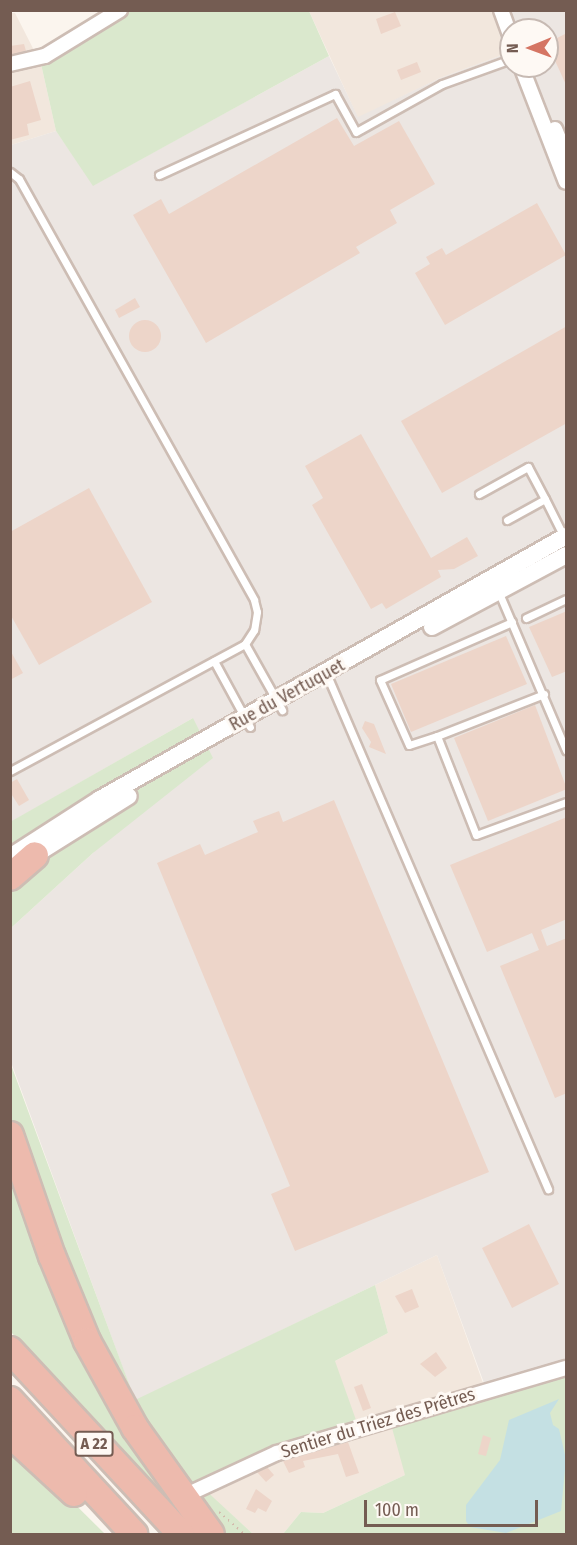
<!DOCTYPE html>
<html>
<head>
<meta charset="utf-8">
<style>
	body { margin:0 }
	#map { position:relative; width:577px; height:1545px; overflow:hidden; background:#fbf5ee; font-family:"Fira Sans Condensed",sans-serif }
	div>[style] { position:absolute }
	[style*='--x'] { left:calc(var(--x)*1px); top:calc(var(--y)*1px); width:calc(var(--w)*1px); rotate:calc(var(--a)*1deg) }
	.residential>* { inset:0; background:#f2e7dd }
	.industrial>* { inset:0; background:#ece6e2 }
	.green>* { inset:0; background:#dae8cd }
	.water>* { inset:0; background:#c4e0e3 }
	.building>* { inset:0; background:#edd5c9 }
	.round { border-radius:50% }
	.path>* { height:2px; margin-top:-1px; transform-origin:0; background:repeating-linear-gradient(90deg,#d3b8ab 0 1.5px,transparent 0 6px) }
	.roads { filter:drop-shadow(2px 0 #cdbdb4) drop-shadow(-2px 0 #cdbdb4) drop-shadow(0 2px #cdbdb4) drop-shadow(0 -2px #cdbdb4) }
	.service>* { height:7px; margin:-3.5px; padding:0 3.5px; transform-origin:3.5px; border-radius:3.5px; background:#fff }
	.minor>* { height:14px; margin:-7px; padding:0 7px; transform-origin:7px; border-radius:7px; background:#fff }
	.tertiary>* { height:16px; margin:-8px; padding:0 8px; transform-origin:8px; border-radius:8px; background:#fff }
	.motorway>* { height:26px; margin:-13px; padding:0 13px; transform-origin:13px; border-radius:13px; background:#edbaad }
	span { translate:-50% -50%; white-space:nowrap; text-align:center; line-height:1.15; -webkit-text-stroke:6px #fef9f4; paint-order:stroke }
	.shield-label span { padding:2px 4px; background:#fef9f4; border:2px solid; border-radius:4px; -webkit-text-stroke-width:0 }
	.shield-label { font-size:16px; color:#745c52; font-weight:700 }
	.street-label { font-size:18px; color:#745c52 }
	.frame { position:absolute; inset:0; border:12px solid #745c52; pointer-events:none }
	.north { position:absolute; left:499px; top:18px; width:60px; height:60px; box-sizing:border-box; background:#fef9f4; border:2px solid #c7bab3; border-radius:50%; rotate:269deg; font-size:16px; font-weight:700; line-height:24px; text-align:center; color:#745c52 }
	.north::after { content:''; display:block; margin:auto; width:21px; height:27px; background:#d57563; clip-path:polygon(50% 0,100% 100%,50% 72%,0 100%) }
	.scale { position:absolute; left:364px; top:1500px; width:174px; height:27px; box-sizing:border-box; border:3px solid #745c52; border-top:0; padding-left:8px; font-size:18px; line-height:21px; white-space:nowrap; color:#745c52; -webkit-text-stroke:4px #fef9f4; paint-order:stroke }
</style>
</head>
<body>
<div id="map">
	<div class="residential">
		<div style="clip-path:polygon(309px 11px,493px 11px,505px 54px,440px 78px,358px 118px)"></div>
		<div style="clip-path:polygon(11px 13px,15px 13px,41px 64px,56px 131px,11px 145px)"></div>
		<div style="clip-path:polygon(437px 1255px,487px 1394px,405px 1475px,323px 1513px,301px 1512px,283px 1534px,253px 1534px,200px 1486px,335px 1361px,388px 1333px,375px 1285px)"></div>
	</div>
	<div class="industrial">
		<div style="clip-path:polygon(evenodd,493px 11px,566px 11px,566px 1363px,484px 1383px,437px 1255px,135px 1401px,11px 1062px,11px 928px,93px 853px,193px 718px,11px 822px,11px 145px,56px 131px,94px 185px,329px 56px,358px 117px,440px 78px,505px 54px,493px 11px,511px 30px,547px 30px,547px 66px,511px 66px,511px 30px)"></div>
	</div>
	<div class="green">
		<div style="clip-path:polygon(131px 10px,309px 11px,329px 56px,93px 186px,56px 131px,41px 64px)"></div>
		<div style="clip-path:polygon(193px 718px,213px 758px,93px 853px,11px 928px,10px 822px)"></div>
		<div style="clip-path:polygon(10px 1062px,135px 1400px,375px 1285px,388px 1333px,335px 1361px,356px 1420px,261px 1456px,201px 1486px,253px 1534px,223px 1534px,197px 1504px,181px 1518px,11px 1332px)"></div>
		<div style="clip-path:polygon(566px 1363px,566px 1534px,283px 1534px,301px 1512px,323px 1513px,405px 1475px,392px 1428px,487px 1394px,484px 1383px)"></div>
		<div style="clip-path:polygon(11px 1441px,105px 1534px,11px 1534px)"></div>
	</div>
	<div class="water">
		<div style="clip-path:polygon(559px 1399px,550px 1413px,553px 1425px,559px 1429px,566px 1459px,561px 1511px,506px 1533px,470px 1527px,466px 1521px,466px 1505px,500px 1460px,509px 1420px)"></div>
	</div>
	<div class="building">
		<div style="clip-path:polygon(395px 12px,401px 26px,381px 34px,376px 19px)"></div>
		<div style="clip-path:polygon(567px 33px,567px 87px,547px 43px)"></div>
		<div style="clip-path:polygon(24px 44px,26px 51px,10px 55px,10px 46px)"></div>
		<div style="clip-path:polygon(417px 62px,421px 72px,401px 80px,397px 70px)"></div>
		<div style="clip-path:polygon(30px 81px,41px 120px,27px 124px,29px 135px,10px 140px,10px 87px)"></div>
		<div style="clip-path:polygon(337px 118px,354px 146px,399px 121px,435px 184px,390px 210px,397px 223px,356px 247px,360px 253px,206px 343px,133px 215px,161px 199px,169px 214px)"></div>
		<div style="clip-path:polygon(537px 203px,566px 255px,445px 325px,415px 273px,430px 264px,426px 257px,442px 248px,446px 255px)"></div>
		<div style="clip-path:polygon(135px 298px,140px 307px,119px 318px,115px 310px)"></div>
		<div class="round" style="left:129px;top:320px;width:32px;height:32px"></div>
		<div style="clip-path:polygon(567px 326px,567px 423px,442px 493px,401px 421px)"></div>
		<div style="clip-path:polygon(361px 434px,431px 558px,467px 537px,478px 556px,454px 569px,438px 570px,441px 577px,386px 609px,382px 603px,371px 609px,312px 505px,323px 498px,305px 466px)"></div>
		<div style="clip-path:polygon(89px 488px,152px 602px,39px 665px,10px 614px,10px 532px)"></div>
		<div style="clip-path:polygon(567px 611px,567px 671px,552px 677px,529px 627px)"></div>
		<div style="clip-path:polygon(506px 636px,527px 684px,411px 732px,391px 684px)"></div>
		<div style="clip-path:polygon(10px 650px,23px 673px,10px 680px)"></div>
		<div style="clip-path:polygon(535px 705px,567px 789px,488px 821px,454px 738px)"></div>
		<div style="clip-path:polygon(365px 721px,374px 724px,386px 754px,369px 747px,371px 742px,362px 728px)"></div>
		<div style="clip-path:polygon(17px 779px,29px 800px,19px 806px,10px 792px,10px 783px)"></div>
		<div style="clip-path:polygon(334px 800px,489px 1172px,295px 1251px,271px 1194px,290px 1186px,157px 863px,200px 844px,205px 855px,258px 832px,253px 821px,279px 811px,283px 822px)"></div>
		<div style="clip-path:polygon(567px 817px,567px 919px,541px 930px,547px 946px,567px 938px,567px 1093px,555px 1098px,500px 966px,539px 950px,532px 933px,487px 952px,450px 865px)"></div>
		<div style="clip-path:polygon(529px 1224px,559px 1284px,512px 1308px,482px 1248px)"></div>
		<div style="clip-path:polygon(412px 1289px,419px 1307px,405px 1313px,395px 1296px)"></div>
		<div style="clip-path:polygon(436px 1352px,447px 1368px,435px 1377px,420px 1364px)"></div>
		<div style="clip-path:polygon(362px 1384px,371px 1408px,363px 1411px,354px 1387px)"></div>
		<div style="clip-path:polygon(483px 1435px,491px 1438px,486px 1456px,478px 1454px)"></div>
		<div style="clip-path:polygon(348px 1442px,359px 1473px,346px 1477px,338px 1454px,303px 1461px,305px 1467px,289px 1473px,283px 1461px)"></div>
		<div style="clip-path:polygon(267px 1467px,274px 1475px,266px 1482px,257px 1472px)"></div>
		<div style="clip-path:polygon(256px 1489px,272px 1501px,266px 1512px,258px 1508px,255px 1513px,246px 1509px)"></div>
	</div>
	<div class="path">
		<div style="--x:219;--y:1512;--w:33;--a:41"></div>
	</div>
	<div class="roads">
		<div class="service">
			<div style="--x:10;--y:172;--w:11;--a:38"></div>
			<div style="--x:19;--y:179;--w:482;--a:60.8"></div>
			<div style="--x:254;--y:600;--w:12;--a:76"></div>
			<div style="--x:257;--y:612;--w:18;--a:99"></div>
			<div style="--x:254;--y:630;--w:17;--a:123"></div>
			<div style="--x:245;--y:644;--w:267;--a:151.6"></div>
			<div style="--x:159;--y:175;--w:194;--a:-24.7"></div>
			<div style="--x:335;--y:94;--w:43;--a:61.1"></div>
			<div style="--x:356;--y:132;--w:98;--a:-29.2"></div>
			<div style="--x:442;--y:84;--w:73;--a:-19.9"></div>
			<div style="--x:479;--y:494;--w:56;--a:-28.9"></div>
			<div style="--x:528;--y:467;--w:36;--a:62"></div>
			<div style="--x:507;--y:520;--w:43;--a:-28.9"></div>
			<div style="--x:545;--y:499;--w:42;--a:63.4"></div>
			<div style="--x:499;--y:593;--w:171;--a:66.9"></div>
			<div style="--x:526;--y:618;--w:44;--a:-25.4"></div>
			<div style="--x:512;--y:622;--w:144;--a:156.3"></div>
			<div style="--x:380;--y:680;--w:71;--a:66"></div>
			<div style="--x:409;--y:745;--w:29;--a:-18"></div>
			<div style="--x:437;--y:736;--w:106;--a:68.5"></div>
			<div style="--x:476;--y:835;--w:96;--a:-20.1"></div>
			<div style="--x:245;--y:644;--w:76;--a:60.7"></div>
			<div style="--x:214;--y:661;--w:75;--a:61.4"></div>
			<div style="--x:326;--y:673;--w:562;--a:66.72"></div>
			<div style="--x:437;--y:736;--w:115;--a:-21.4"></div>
		</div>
		<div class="minor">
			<div style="--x:501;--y:10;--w:29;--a:70"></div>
			<div style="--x:10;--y:64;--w:36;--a:-13"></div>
			<div style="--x:45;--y:56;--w:88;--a:-31.5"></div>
			<div style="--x:521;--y:66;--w:124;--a:68.8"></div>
			<div style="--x:555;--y:129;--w:28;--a:67"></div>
			<div style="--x:195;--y:1491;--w:90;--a:-24.9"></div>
			<div style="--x:277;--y:1453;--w:301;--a:-16.4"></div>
		</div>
		<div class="tertiary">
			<div style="--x:432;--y:627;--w:152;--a:-28.2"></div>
			<div style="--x:10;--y:857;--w:107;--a:-32.8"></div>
			<div style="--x:100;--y:799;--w:535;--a:-29.44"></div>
			<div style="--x:27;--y:860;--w:120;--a:-32.1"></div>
		</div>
		<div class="motorway">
			<div style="--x:10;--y:877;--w:33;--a:-41"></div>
			<div style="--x:10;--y:1135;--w:128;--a:70.9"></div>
			<div style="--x:52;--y:1256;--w:92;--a:67.6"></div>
			<div style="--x:87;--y:1341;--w:99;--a:61.1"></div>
			<div style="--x:135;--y:1428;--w:130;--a:54.4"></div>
			<div style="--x:10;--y:1350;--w:251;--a:47.1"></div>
			<div style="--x:10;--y:1400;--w:183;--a:47.2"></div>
			<div style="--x:10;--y:1434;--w:87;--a:42.7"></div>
		</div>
	</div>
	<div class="shield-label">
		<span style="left:94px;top:1444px">A 22</span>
	</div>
	<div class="street-label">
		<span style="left:287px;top:695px;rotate:-29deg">Rue du Vertuquet</span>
		<span style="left:378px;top:1423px;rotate:-17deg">Sentier du Triez des Prêtres</span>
	</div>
	<div class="frame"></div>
	<div class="north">N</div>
	<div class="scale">100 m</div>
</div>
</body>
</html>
